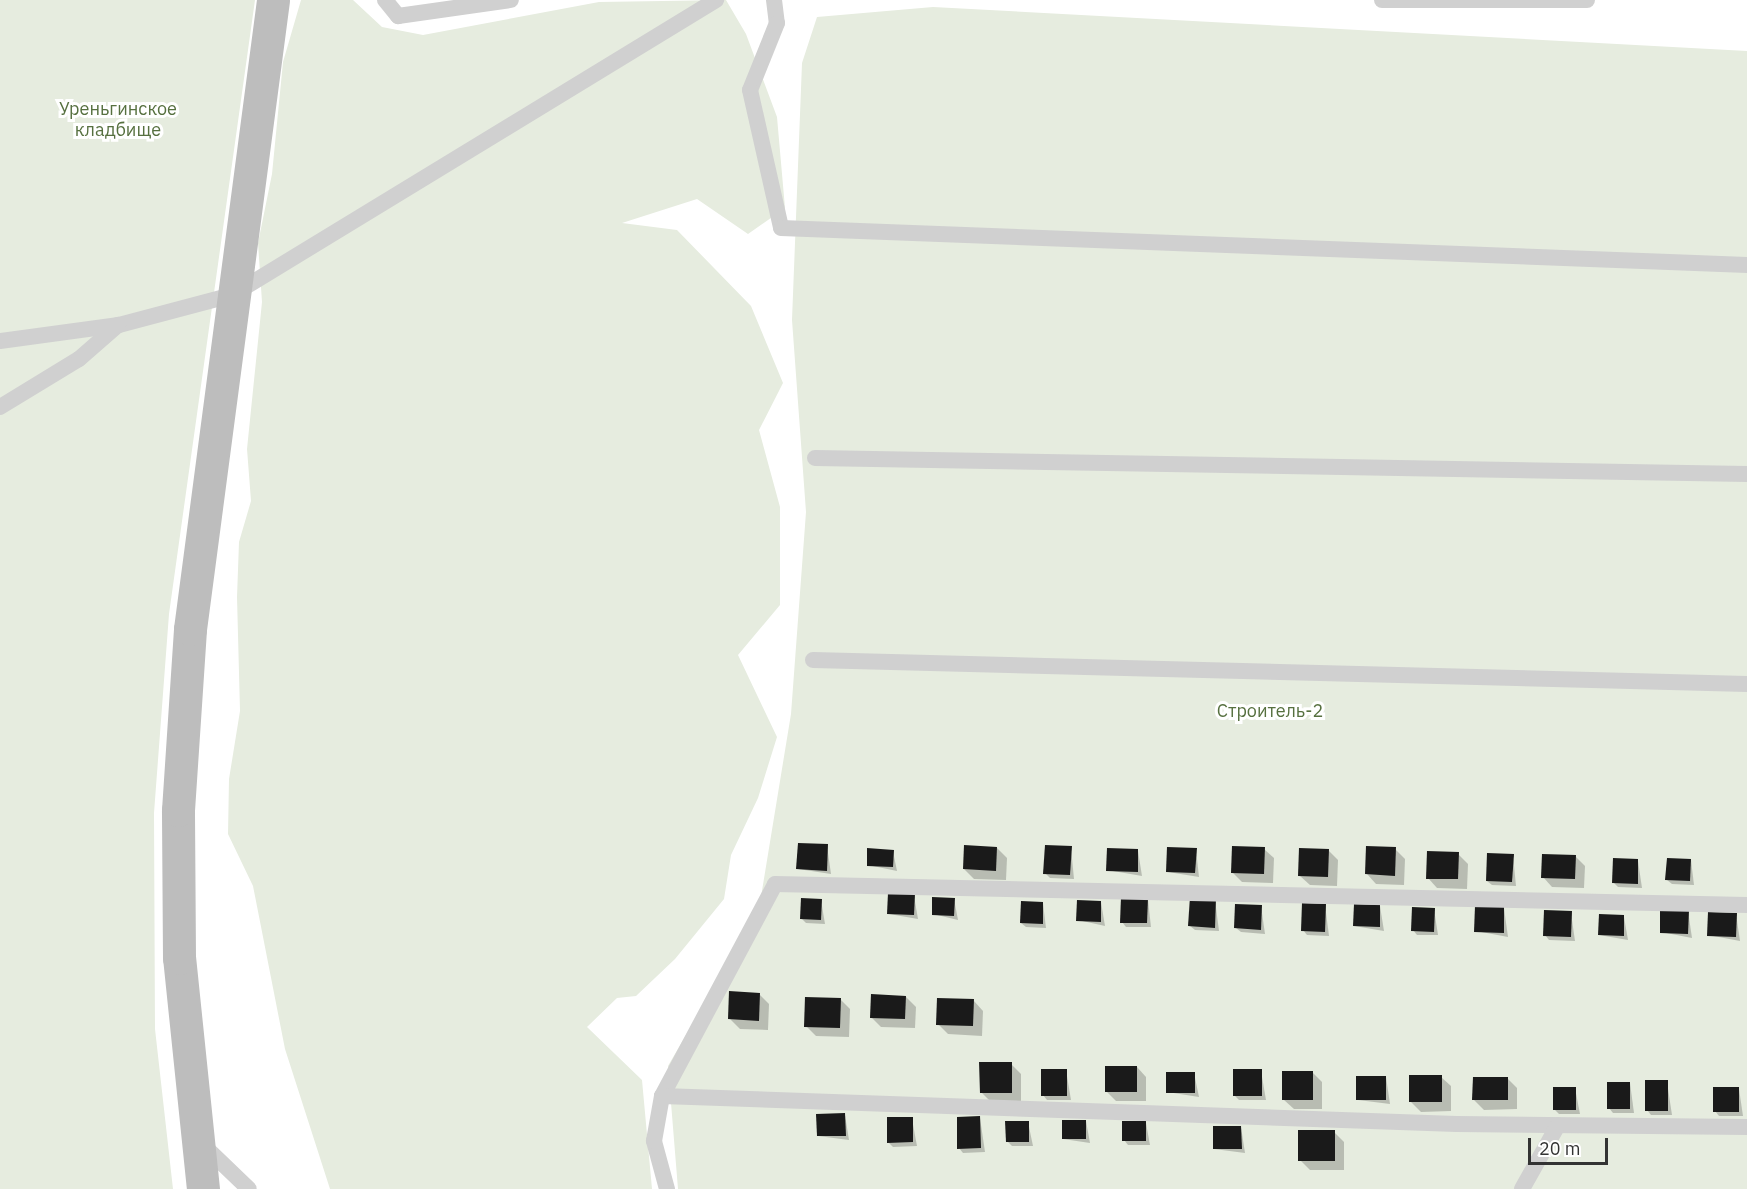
<!DOCTYPE html>
<html>
<head>
<meta charset="utf-8">
<style>
	body { margin:0 }
	#map { position:relative; width:1747px; height:1189px; overflow:hidden; background:#fff; font-family:"IBM Plex Sans",sans-serif }
	div>[style] { position:absolute }
	[style*='--x'] { left:calc(var(--x)*1px); top:calc(var(--y)*1px); width:calc(var(--w)*1px); rotate:calc(var(--a)*1deg) }
	.green>* { inset:0; background:#e6ecdf }
	.shadow>* { inset:0; background:#0003 }
	.building>* { inset:0; background:#1a1a1a }
	.service>* { height:16px; margin:-8px; padding:0 8px; transform-origin:8px; border-radius:8px; background:#d0d0d0 }
	.secondary>* { height:33px; margin:-16.5px; padding:0 16.5px; transform-origin:16.5px; border-radius:16.5px; background:#bdbdbd }
	span { translate:-50% -50%; white-space:nowrap; text-align:center; line-height:1.15; -webkit-text-stroke:6px #fff; paint-order:stroke }
	.park-label { font-size:18px; color:#56703f }
	.scale { position:absolute; left:1528px; top:1138px; width:80px; height:27px; box-sizing:border-box; border:3px solid #333; border-top:0; padding-left:8px; font-size:18px; line-height:21px; white-space:nowrap; color:#333; -webkit-text-stroke:4px #fff; paint-order:stroke }
</style>
</head>
<body>
<div id="map">
	<div class="green">
		<div style="clip-path:polygon(0 0,255px 0,169px 614px,154px 813px,155px 1029px,173px 1189px,0 1189px)"></div>
		<div style="clip-path:polygon(301px 0,353px 0,382px 27px,423px 35px,599px 2px,726px 0,746px 34px,777px 117px,785px 208px,748px 234px,697px 199px,622px 223px,677px 230px,751px 306px,783px 383px,759px 430px,780px 507px,780px 605px,738px 655px,777px 737px,758px 798px,731px 855px,724px 899px,675px 959px,636px 996px,617px 998px,587px 1027px,642px 1080px,652px 1189px,330px 1189px,285px 1049px,253px 886px,228px 834px,229px 779px,240px 711px,237px 597px,239px 542px,251px 501px,247px 449px,262px 302px,258px 243px,272px 174px,283px 62px)"></div>
		<div style="clip-path:polygon(933px 7px,1747px 51px,1747px 1189px,678px 1189px,668px 1066px,759px 909px,791px 714px,806px 512px,792px 320px,802px 63px,817px 17px)"></div>
	</div>
	<div class="shadow">
		<div style="clip-path:polygon(827px 846px,831px 874px,798px 869px)"></div>
		<div style="clip-path:polygon(997px 848px,1007px 858px,1006px 880px,974px 879px,964px 869px)"></div>
		<div style="clip-path:polygon(1071px 848px,1074px 879px,1050px 878px,1045px 873px)"></div>
		<div style="clip-path:polygon(1264px 849px,1274px 858px,1273px 883px,1242px 882px,1232px 872px)"></div>
		<div style="clip-path:polygon(1395px 849px,1405px 859px,1404px 885px,1376px 884px,1367px 874px)"></div>
		<div style="clip-path:polygon(1196px 850px,1199px 877px,1168px 872px)"></div>
		<div style="clip-path:polygon(1328px 850px,1338px 860px,1337px 886px,1310px 885px,1300px 876px)"></div>
		<div style="clip-path:polygon(893px 851px,897px 871px,868px 865px)"></div>
		<div style="clip-path:polygon(1138px 851px,1142px 876px,1107px 870px)"></div>
		<div style="clip-path:polygon(1458px 854px,1468px 864px,1467px 889px,1437px 888px,1428px 878px)"></div>
		<div style="clip-path:polygon(1513px 855px,1516px 886px,1492px 885px,1487px 881px)"></div>
		<div style="clip-path:polygon(1575px 856px,1585px 866px,1584px 888px,1552px 887px,1543px 877px)"></div>
		<div style="clip-path:polygon(1691px 860px,1694px 885px,1672px 884px,1667px 880px)"></div>
		<div style="clip-path:polygon(1638px 861px,1642px 888px,1618px 887px,1613px 882px)"></div>
		<div style="clip-path:polygon(914px 896px,918px 919px,889px 914px)"></div>
		<div style="clip-path:polygon(954px 899px,958px 920px,933px 914px)"></div>
		<div style="clip-path:polygon(821px 900px,825px 924px,806px 923px,802px 919px)"></div>
		<div style="clip-path:polygon(1148px 900px,1151px 927px,1126px 927px,1122px 922px)"></div>
		<div style="clip-path:polygon(1215px 900px,1219px 931px,1195px 930px,1190px 926px)"></div>
		<div style="clip-path:polygon(1101px 902px,1105px 926px,1078px 920px)"></div>
		<div style="clip-path:polygon(1043px 903px,1046px 928px,1026px 927px,1021px 923px)"></div>
		<div style="clip-path:polygon(1325px 905px,1329px 936px,1307px 935px,1303px 930px)"></div>
		<div style="clip-path:polygon(1261px 906px,1265px 934px,1241px 932px,1236px 928px)"></div>
		<div style="clip-path:polygon(1380px 906px,1384px 931px,1354px 926px)"></div>
		<div style="clip-path:polygon(1504px 908px,1508px 937px,1476px 931px)"></div>
		<div style="clip-path:polygon(1434px 909px,1438px 935px,1417px 935px,1413px 930px)"></div>
		<div style="clip-path:polygon(1688px 911px,1692px 938px,1661px 932px)"></div>
		<div style="clip-path:polygon(1571px 913px,1575px 941px,1549px 940px,1545px 935px)"></div>
		<div style="clip-path:polygon(1736px 914px,1740px 941px,1708px 935px)"></div>
		<div style="clip-path:polygon(1624px 917px,1628px 940px,1599px 935px)"></div>
		<div style="clip-path:polygon(759px 994px,769px 1004px,768px 1030px,740px 1029px,730px 1019px)"></div>
		<div style="clip-path:polygon(906px 997px,916px 1007px,915px 1028px,881px 1027px,871px 1017px)"></div>
		<div style="clip-path:polygon(840px 999px,850px 1009px,849px 1037px,816px 1036px,806px 1026px)"></div>
		<div style="clip-path:polygon(974px 1001px,983px 1011px,982px 1036px,948px 1034px,938px 1024px)"></div>
		<div style="clip-path:polygon(1011px 1064px,1021px 1074px,1021px 1102px,991px 1102px,981px 1092px)"></div>
		<div style="clip-path:polygon(1137px 1067px,1146px 1077px,1146px 1101px,1116px 1101px,1106px 1091px)"></div>
		<div style="clip-path:polygon(1066px 1070px,1071px 1100px,1047px 1100px,1043px 1095px)"></div>
		<div style="clip-path:polygon(1261px 1071px,1266px 1100px,1239px 1100px,1235px 1096px)"></div>
		<div style="clip-path:polygon(1312px 1072px,1322px 1082px,1322px 1109px,1294px 1109px,1284px 1100px)"></div>
		<div style="clip-path:polygon(1194px 1073px,1199px 1097px,1167px 1092px)"></div>
		<div style="clip-path:polygon(1386px 1077px,1390px 1104px,1358px 1100px)"></div>
		<div style="clip-path:polygon(1441px 1077px,1451px 1086px,1451px 1111px,1421px 1112px,1411px 1102px)"></div>
		<div style="clip-path:polygon(1507px 1078px,1517px 1088px,1517px 1109px,1484px 1110px,1474px 1100px)"></div>
		<div style="clip-path:polygon(1667px 1082px,1672px 1115px,1651px 1115px,1647px 1110px)"></div>
		<div style="clip-path:polygon(1630px 1083px,1634px 1113px,1613px 1113px,1609px 1108px)"></div>
		<div style="clip-path:polygon(1575px 1088px,1580px 1114px,1559px 1114px,1554px 1109px)"></div>
		<div style="clip-path:polygon(1739px 1089px,1743px 1116px,1719px 1116px,1715px 1111px)"></div>
		<div style="clip-path:polygon(845px 1115px,849px 1140px,818px 1136px)"></div>
		<div style="clip-path:polygon(980px 1118px,985px 1152px,963px 1153px,959px 1148px)"></div>
		<div style="clip-path:polygon(912px 1119px,917px 1146px,893px 1147px,888px 1142px)"></div>
		<div style="clip-path:polygon(1086px 1121px,1090px 1143px,1063px 1139px)"></div>
		<div style="clip-path:polygon(1028px 1122px,1033px 1146px,1012px 1146px,1007px 1141px)"></div>
		<div style="clip-path:polygon(1146px 1123px,1150px 1145px,1128px 1145px,1124px 1140px)"></div>
		<div style="clip-path:polygon(1241px 1127px,1245px 1153px,1214px 1149px)"></div>
		<div style="clip-path:polygon(1334px 1132px,1344px 1142px,1344px 1170px,1310px 1170px,1300px 1160px)"></div>
	</div>
	<div class="building">
		<div style="clip-path:polygon(798px 843px,828px 844px,827px 871px,796px 869px)"></div>
		<div style="clip-path:polygon(964px 845px,997px 847px,996px 871px,963px 869px)"></div>
		<div style="clip-path:polygon(1045px 845px,1072px 846px,1070px 875px,1043px 874px)"></div>
		<div style="clip-path:polygon(1232px 846px,1265px 847px,1264px 874px,1231px 873px)"></div>
		<div style="clip-path:polygon(1366px 846px,1396px 847px,1395px 876px,1365px 874px)"></div>
		<div style="clip-path:polygon(1167px 847px,1197px 848px,1195px 873px,1166px 872px)"></div>
		<div style="clip-path:polygon(867px 848px,894px 850px,893px 867px,867px 866px)"></div>
		<div style="clip-path:polygon(1107px 848px,1138px 849px,1138px 872px,1106px 871px)"></div>
		<div style="clip-path:polygon(1299px 848px,1329px 849px,1328px 877px,1298px 876px)"></div>
		<div style="clip-path:polygon(1427px 851px,1459px 852px,1458px 879px,1426px 879px)"></div>
		<div style="clip-path:polygon(1487px 853px,1514px 854px,1512px 882px,1486px 881px)"></div>
		<div style="clip-path:polygon(1542px 854px,1576px 855px,1575px 879px,1541px 878px)"></div>
		<div style="clip-path:polygon(1613px 858px,1638px 859px,1638px 884px,1612px 883px)"></div>
		<div style="clip-path:polygon(1667px 858px,1691px 859px,1690px 881px,1665px 880px)"></div>
		<div style="clip-path:polygon(888px 893px,915px 894px,914px 915px,887px 914px)"></div>
		<div style="clip-path:polygon(932px 897px,955px 898px,954px 916px,932px 915px)"></div>
		<div style="clip-path:polygon(1121px 897px,1148px 898px,1147px 923px,1120px 923px)"></div>
		<div style="clip-path:polygon(1190px 897px,1216px 898px,1215px 928px,1188px 926px)"></div>
		<div style="clip-path:polygon(801px 898px,822px 899px,821px 920px,800px 919px)"></div>
		<div style="clip-path:polygon(1077px 900px,1101px 901px,1101px 922px,1076px 921px)"></div>
		<div style="clip-path:polygon(1021px 901px,1043px 902px,1043px 924px,1020px 923px)"></div>
		<div style="clip-path:polygon(1302px 903px,1326px 904px,1325px 932px,1301px 931px)"></div>
		<div style="clip-path:polygon(1235px 904px,1262px 905px,1261px 930px,1234px 928px)"></div>
		<div style="clip-path:polygon(1354px 904px,1380px 905px,1380px 927px,1353px 926px)"></div>
		<div style="clip-path:polygon(1475px 906px,1504px 907px,1504px 933px,1474px 932px)"></div>
		<div style="clip-path:polygon(1412px 907px,1435px 908px,1434px 932px,1411px 931px)"></div>
		<div style="clip-path:polygon(1660px 908px,1689px 910px,1688px 934px,1660px 933px)"></div>
		<div style="clip-path:polygon(1544px 910px,1572px 911px,1571px 937px,1543px 936px)"></div>
		<div style="clip-path:polygon(1708px 912px,1737px 913px,1736px 937px,1707px 936px)"></div>
		<div style="clip-path:polygon(1599px 914px,1624px 915px,1624px 936px,1598px 935px)"></div>
		<div style="clip-path:polygon(729px 991px,760px 993px,759px 1021px,728px 1019px)"></div>
		<div style="clip-path:polygon(871px 994px,906px 996px,905px 1019px,870px 1018px)"></div>
		<div style="clip-path:polygon(805px 997px,841px 998px,840px 1028px,804px 1027px)"></div>
		<div style="clip-path:polygon(937px 998px,974px 999px,973px 1026px,936px 1025px)"></div>
		<div style="clip-path:polygon(979px 1062px,1012px 1062px,1012px 1093px,980px 1093px)"></div>
		<div style="clip-path:polygon(1105px 1066px,1137px 1066px,1137px 1092px,1105px 1092px)"></div>
		<div style="clip-path:polygon(1041px 1069px,1067px 1069px,1067px 1096px,1041px 1096px)"></div>
		<div style="clip-path:polygon(1233px 1069px,1262px 1069px,1262px 1096px,1233px 1096px)"></div>
		<div style="clip-path:polygon(1282px 1071px,1313px 1071px,1313px 1100px,1282px 1100px)"></div>
		<div style="clip-path:polygon(1166px 1072px,1195px 1072px,1195px 1093px,1166px 1093px)"></div>
		<div style="clip-path:polygon(1409px 1075px,1442px 1075px,1442px 1102px,1409px 1102px)"></div>
		<div style="clip-path:polygon(1356px 1076px,1386px 1076px,1386px 1100px,1356px 1100px)"></div>
		<div style="clip-path:polygon(1473px 1077px,1508px 1077px,1508px 1100px,1472px 1100px)"></div>
		<div style="clip-path:polygon(1645px 1080px,1668px 1080px,1668px 1111px,1645px 1111px)"></div>
		<div style="clip-path:polygon(1607px 1082px,1630px 1082px,1630px 1109px,1607px 1109px)"></div>
		<div style="clip-path:polygon(1553px 1087px,1576px 1087px,1576px 1110px,1553px 1110px)"></div>
		<div style="clip-path:polygon(1713px 1087px,1739px 1087px,1739px 1112px,1713px 1112px)"></div>
		<div style="clip-path:polygon(845px 1113px,846px 1136px,817px 1136px,816px 1114px)"></div>
		<div style="clip-path:polygon(980px 1116px,981px 1148px,957px 1149px,957px 1117px)"></div>
		<div style="clip-path:polygon(887px 1117px,913px 1117px,913px 1142px,887px 1143px)"></div>
		<div style="clip-path:polygon(1062px 1120px,1086px 1120px,1086px 1139px,1062px 1139px)"></div>
		<div style="clip-path:polygon(1005px 1121px,1029px 1121px,1029px 1142px,1006px 1142px)"></div>
		<div style="clip-path:polygon(1122px 1121px,1146px 1121px,1146px 1141px,1122px 1141px)"></div>
		<div style="clip-path:polygon(1213px 1126px,1241px 1126px,1242px 1149px,1213px 1149px)"></div>
		<div style="clip-path:polygon(1298px 1130px,1335px 1130px,1335px 1161px,1298px 1161px)"></div>
	</div>
	<div class="service">
		<div style="--x:385;--y:0;--w:21;--a:51"></div>
		<div style="--x:398;--y:16;--w:114;--a:-8.1"></div>
		<div style="--x:774;--y:0;--w:23;--a:83"></div>
		<div style="--x:777;--y:23;--w:72;--a:111.9"></div>
		<div style="--x:750;--y:90;--w:141;--a:77.3"></div>
		<div style="--x:781;--y:228;--w:967;--a:2.19"></div>
		<div style="--x:1382;--y:0;--w:205;--a:0"></div>
		<div style="--x:0;--y:341;--w:120;--a:-7.7"></div>
		<div style="--x:119;--y:325;--w:117;--a:-14.9"></div>
		<div style="--x:232;--y:295;--w:567;--a:-31.36"></div>
		<div style="--x:0;--y:407;--w:92;--a:-31.3"></div>
		<div style="--x:79;--y:359;--w:52;--a:-41.1"></div>
		<div style="--x:815;--y:458;--w:932;--a:0.98"></div>
		<div style="--x:813;--y:660;--w:934;--a:1.47"></div>
		<div style="--x:662;--y:1096;--w:240;--a:-61.9"></div>
		<div style="--x:775;--y:884;--w:972;--a:1.24"></div>
		<div style="--x:201;--y:1143;--w:66;--a:43.8"></div>
		<div style="--x:667;--y:1189;--w:50;--a:-105.2"></div>
		<div style="--x:654;--y:1141;--w:46;--a:-79.9"></div>
		<div style="--x:662;--y:1096;--w:795;--a:2.02"></div>
		<div style="--x:1457;--y:1124;--w:290;--a:0.6"></div>
		<div style="--x:1522;--y:1189;--w:73;--a:-60.6"></div>
	</div>
	<div class="secondary">
		<div style="--x:203;--y:1189;--w:232;--a:-95.9"></div>
		<div style="--x:179;--y:958;--w:148;--a:-90.4"></div>
		<div style="--x:178;--y:810;--w:181;--a:-86.2"></div>
		<div style="--x:190;--y:629;--w:634;--a:-82.48"></div>
	</div>
	<div class="park-label">
		<span style="left:118px;top:120px">Уреньгинское<br>кладбище</span>
		<span style="left:1270px;top:711px">Строитель-2</span>
	</div>
	<div class="scale">20 m</div>
</div>
</body>
</html>
